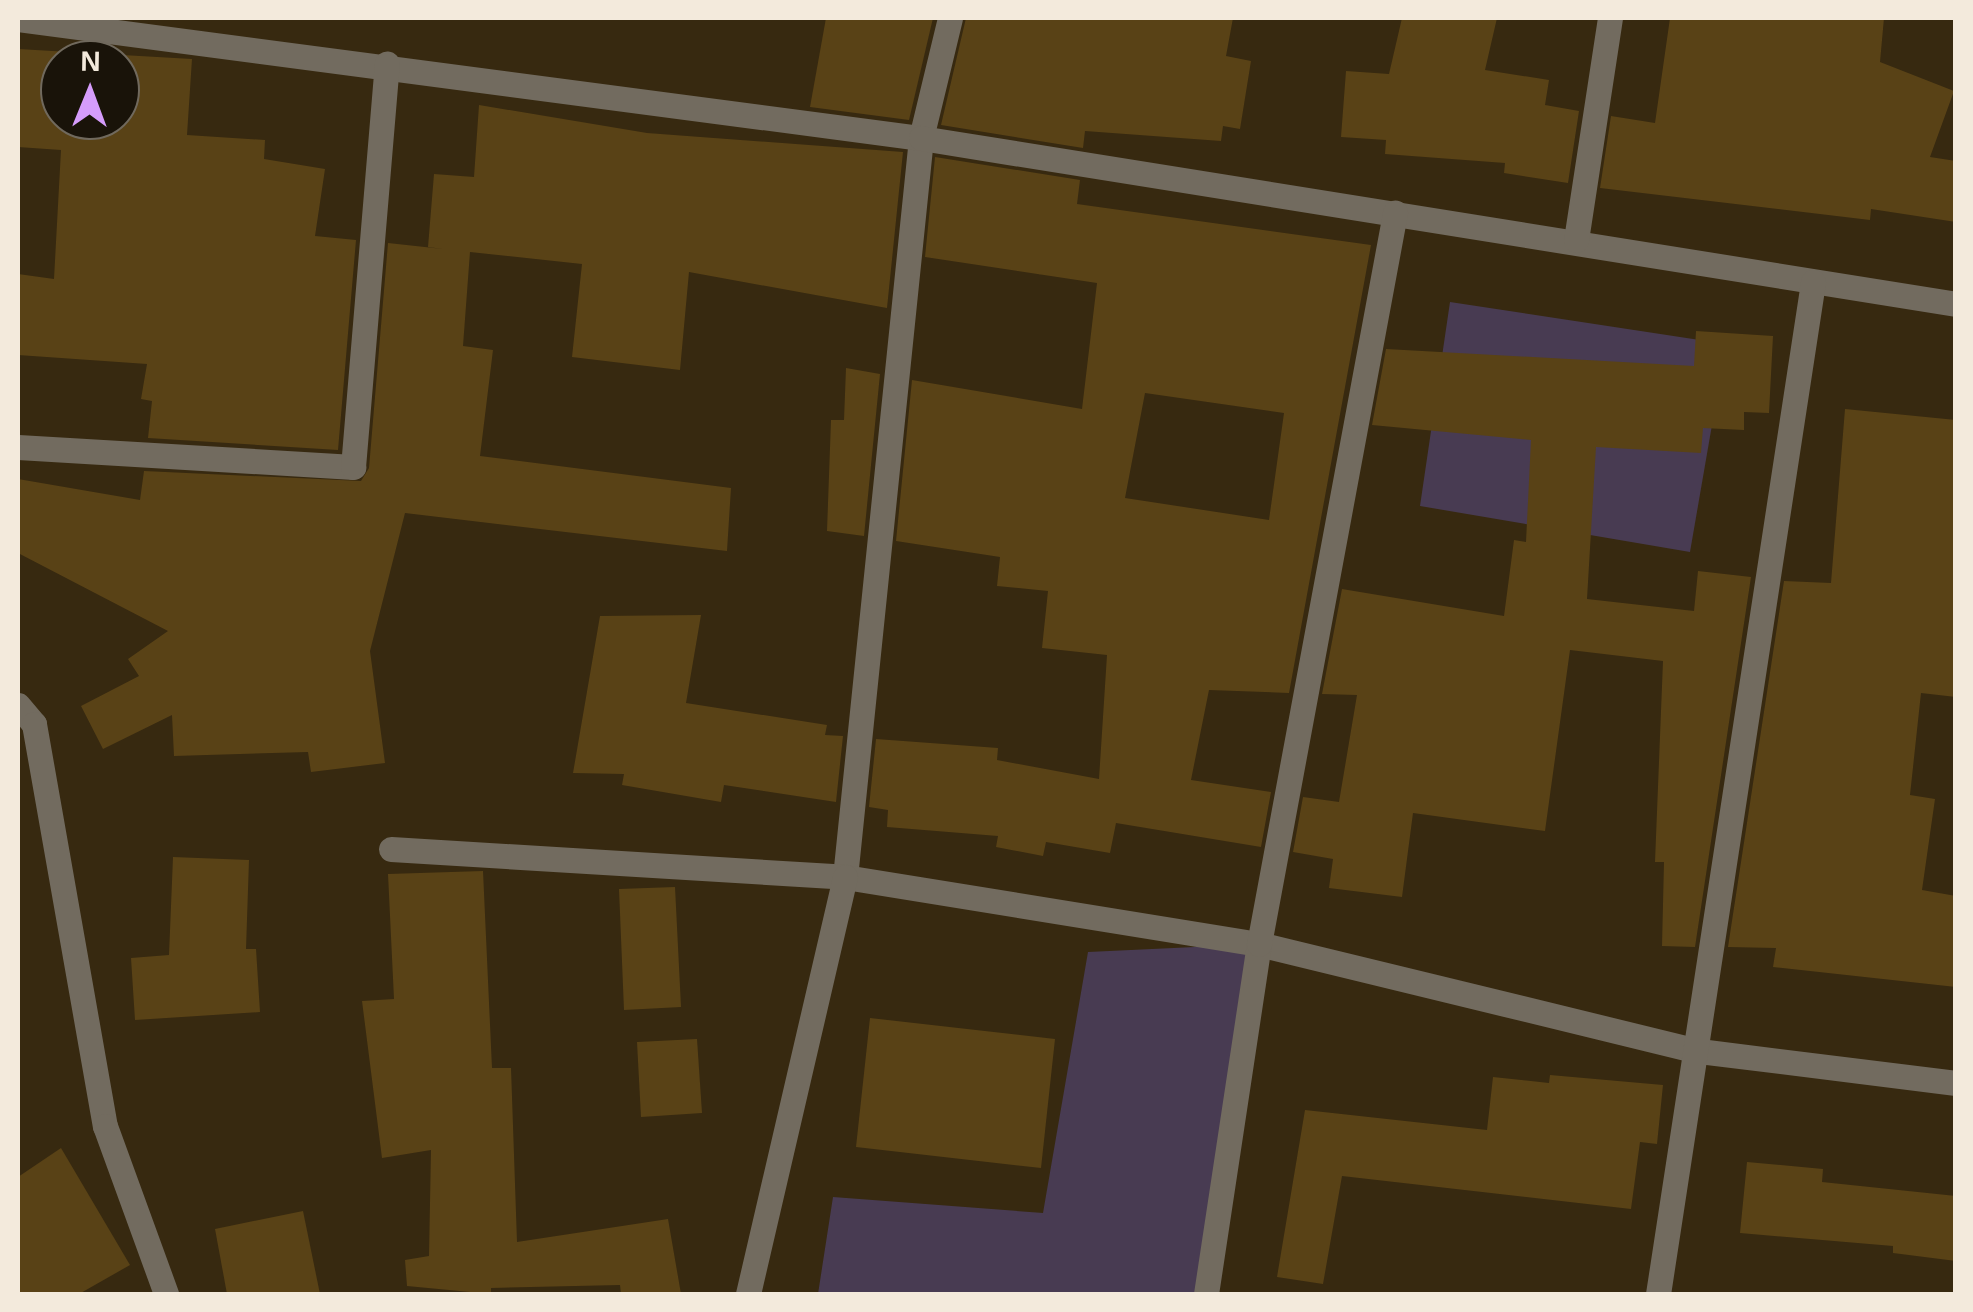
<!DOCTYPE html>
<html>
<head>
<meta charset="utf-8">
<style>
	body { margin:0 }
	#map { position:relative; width:1973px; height:1312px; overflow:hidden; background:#372910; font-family:Helvetica,sans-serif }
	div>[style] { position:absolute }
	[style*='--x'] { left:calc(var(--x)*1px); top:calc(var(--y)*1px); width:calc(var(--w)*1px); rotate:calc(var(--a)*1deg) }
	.green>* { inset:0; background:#483b52 }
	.building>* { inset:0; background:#594216 }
	.minor>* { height:25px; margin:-12.5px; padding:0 12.5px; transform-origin:12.5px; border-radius:12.5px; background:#726b5f }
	span { translate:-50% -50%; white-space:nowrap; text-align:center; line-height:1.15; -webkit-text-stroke:10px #191309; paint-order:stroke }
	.frame { position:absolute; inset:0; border:20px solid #f3eadc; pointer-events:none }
	.north { position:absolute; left:40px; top:40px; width:100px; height:100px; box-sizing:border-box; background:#191309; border:2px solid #70695d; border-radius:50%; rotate:1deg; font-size:28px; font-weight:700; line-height:40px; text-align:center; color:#f3eadc }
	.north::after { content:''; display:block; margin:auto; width:35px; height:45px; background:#d59cfb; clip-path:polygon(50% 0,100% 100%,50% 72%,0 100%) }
</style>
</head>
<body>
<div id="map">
	<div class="green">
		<div style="clip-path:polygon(1450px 302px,1726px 344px,1690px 552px,1420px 506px)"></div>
		<div style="clip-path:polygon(1259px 944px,1208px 1294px,818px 1294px,833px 1197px,1043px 1213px,1088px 952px)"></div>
	</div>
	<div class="building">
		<div style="clip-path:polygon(826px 18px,933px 18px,909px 120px,810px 107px)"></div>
		<div style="clip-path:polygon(966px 18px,1233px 18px,1226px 56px,1251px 61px,1240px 129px,1223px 126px,1221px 141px,1085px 131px,1083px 148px,941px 125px)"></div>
		<div style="clip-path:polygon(1402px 18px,1497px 18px,1485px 70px,1549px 80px,1545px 105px,1579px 111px,1568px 183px,1504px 173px,1505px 163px,1385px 154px,1386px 140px,1341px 137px,1346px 71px,1389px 74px)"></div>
		<div style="clip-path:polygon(1670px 18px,1884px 18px,1880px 62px,1954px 91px,1930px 157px,1956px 161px,1956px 222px,1871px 209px,1870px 220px,1600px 188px,1611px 116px,1655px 123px)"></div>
		<div style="clip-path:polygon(evenodd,18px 49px,192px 59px,187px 135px,265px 140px,264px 159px,325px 169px,315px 236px,356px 240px,338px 450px,148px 438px,152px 401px,141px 399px,147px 364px,18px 355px,18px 274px,54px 279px,61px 150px,18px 147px,18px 49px,60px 60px,120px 60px,120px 120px,60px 120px,60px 60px)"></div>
		<div style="clip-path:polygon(479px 105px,647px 133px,903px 152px,887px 308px,689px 272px,680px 370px,572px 357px,582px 264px,470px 252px,463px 346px,493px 350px,480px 456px,731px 488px,727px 551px,405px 513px,370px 651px,385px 763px,311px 772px,308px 752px,174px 756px,172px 715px,103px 749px,81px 706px,139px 676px,128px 659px,168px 631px,18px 553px,18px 479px,140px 500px,144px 471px,361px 481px,369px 468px,388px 243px,443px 249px,428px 247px,434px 174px,474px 177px)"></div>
		<div style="clip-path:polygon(evenodd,935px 157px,1080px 180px,1077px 204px,1371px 245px,1289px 693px,1209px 690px,1191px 780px,1271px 792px,1261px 847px,1116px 823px,1110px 853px,1046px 842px,1043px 856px,996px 847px,998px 836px,887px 827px,888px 810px,869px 807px,876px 739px,998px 748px,997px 760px,1099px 779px,1107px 655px,1042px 648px,1048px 591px,997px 586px,1000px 557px,896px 541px,912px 380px,1082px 409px,1097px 283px,925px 257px,935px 157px,1145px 393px,1284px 413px,1269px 520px,1125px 498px,1145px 393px)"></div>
		<div style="clip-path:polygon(1696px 331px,1773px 336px,1769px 413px,1744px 412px,1744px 430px,1703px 428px,1701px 453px,1596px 447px,1587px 599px,1694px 611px,1698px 571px,1751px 577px,1695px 947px,1662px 946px,1664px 862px,1655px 862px,1663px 661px,1570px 650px,1545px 831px,1413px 813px,1402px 897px,1329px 888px,1333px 859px,1293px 852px,1303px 797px,1339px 802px,1357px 695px,1322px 694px,1342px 589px,1504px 616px,1514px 540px,1526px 542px,1531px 440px,1372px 425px,1386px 349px,1694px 366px)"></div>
		<div style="clip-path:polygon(846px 368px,880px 374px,864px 536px,827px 531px,831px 420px,844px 420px)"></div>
		<div style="clip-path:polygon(1845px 409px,1956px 420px,1956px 697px,1921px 693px,1910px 795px,1935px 799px,1922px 890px,1956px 896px,1956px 987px,1773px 967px,1776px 948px,1728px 947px,1784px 581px,1831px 583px)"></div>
		<div style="clip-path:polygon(701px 615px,686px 703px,827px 725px,825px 735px,843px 736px,836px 802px,724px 785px,721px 802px,622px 785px,624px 774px,573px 773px,600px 616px)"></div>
		<div style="clip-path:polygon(173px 857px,249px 860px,246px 949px,256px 949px,260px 1012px,135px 1020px,131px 958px,169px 955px)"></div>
		<div style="clip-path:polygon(483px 871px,492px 1068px,511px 1068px,517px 1242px,668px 1219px,681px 1294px,621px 1294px,620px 1285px,491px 1288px,491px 1294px,407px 1286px,405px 1260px,429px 1256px,431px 1150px,382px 1158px,362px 1001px,394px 999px,388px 874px)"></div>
		<div style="clip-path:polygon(675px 887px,681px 1007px,624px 1010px,619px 889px)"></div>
		<div style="clip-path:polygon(870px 1018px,1055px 1039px,1041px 1168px,856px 1147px)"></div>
		<div style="clip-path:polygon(697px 1039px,702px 1113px,641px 1117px,637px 1042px)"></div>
		<div style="clip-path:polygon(1550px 1075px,1663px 1085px,1657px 1144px,1640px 1142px,1631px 1209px,1342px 1176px,1323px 1284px,1277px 1277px,1305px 1110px,1487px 1130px,1493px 1077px,1549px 1083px)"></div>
		<div style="clip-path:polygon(61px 1148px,130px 1265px,79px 1294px,18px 1294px,18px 1177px)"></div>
		<div style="clip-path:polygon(1747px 1162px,1823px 1169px,1822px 1182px,1956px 1196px,1956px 1261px,1893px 1253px,1893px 1246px,1740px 1233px)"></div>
		<div style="clip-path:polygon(303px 1211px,320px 1294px,227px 1294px,215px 1229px)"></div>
	</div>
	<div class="minor">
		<div style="--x:950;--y:18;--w:123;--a:103.6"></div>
		<div style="--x:921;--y:138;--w:743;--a:95.87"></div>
		<div style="--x:845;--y:877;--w:419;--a:9.2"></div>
		<div style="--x:1259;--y:944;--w:453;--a:13.7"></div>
		<div style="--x:1699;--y:1051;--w:259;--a:7.1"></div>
		<div style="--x:18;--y:19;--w:911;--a:7.51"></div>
		<div style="--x:921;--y:138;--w:1048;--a:9.11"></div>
		<div style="--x:1576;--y:240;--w:225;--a:-81.3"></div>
		<div style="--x:18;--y:447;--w:336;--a:3.4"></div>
		<div style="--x:353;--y:467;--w:405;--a:-85.2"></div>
		<div style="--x:18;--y:705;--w:25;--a:50"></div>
		<div style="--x:34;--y:724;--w:408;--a:80"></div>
		<div style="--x:105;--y:1126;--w:179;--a:70"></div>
		<div style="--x:391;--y:849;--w:455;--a:3.5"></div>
		<div style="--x:845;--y:877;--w:428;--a:103.1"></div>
		<div style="--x:1206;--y:1294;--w:354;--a:-81.4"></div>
		<div style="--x:1259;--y:944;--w:744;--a:-79.46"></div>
		<div style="--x:1658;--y:1294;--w:1024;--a:-81.29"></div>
	</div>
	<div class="frame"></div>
	<div class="north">N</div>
</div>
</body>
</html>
